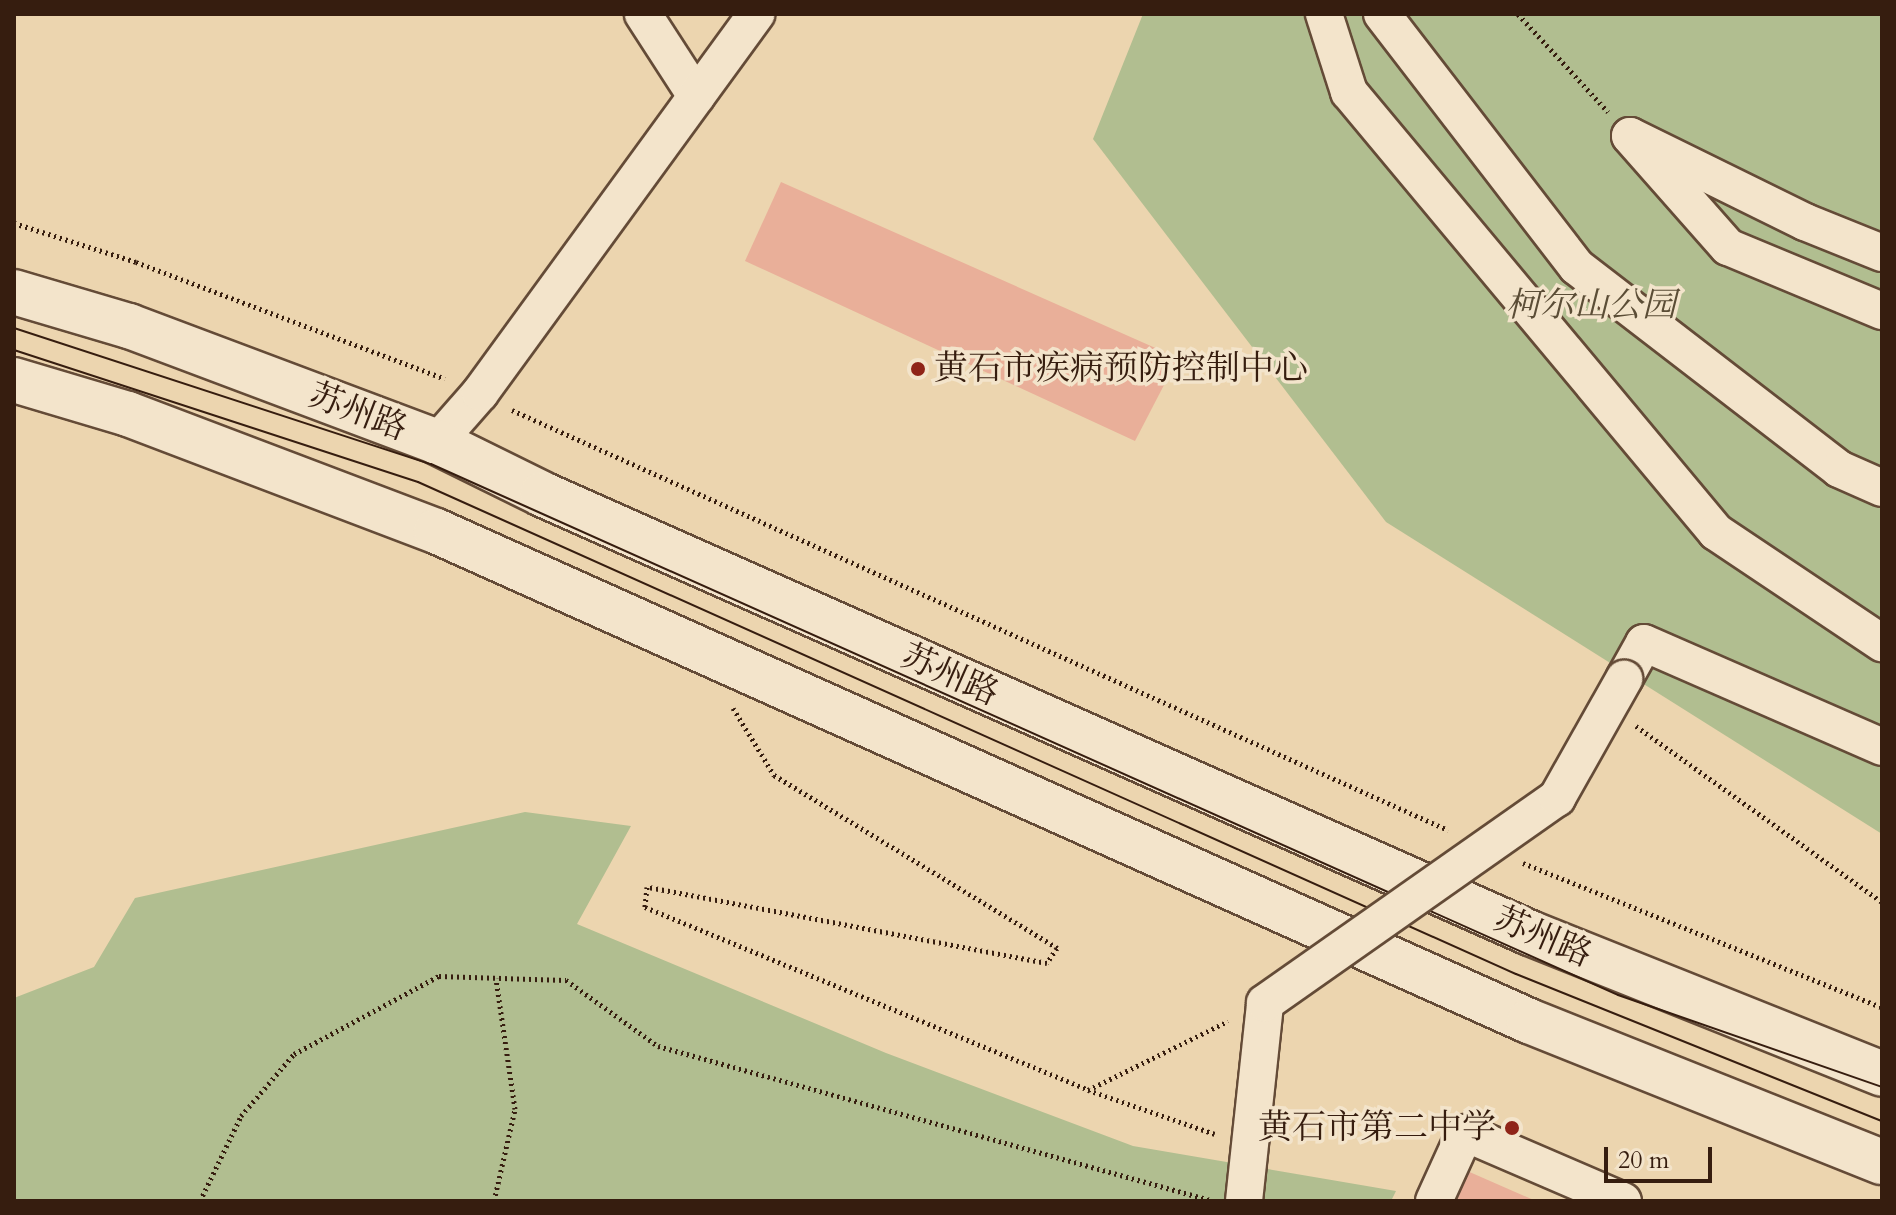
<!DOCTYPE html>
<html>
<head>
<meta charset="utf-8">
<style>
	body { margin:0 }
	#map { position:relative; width:1896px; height:1215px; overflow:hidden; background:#ecd5af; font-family:Cardo,"Noto Serif SC",serif }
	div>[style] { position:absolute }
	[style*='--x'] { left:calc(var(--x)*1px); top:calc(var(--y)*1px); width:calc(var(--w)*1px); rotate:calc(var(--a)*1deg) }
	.green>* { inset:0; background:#b1be90 }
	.building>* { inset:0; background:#e9af99 }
	.path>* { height:5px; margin-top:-2.5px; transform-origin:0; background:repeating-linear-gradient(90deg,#361d0f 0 2px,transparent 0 6px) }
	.roads { filter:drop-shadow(2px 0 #644b37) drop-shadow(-2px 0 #644b37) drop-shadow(0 2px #644b37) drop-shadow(0 -2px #644b37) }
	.street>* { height:36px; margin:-18px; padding:0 18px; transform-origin:18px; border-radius:18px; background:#f3e4cb }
	.secondary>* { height:44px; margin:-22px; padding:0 22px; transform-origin:22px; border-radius:22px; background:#f3e4cb }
	.tram>* { height:2px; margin:-1px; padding:0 1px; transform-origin:1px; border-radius:1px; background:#361d0f }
	.bridges { filter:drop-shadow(2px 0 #644b37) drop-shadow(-2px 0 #644b37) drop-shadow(0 2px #644b37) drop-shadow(0 -2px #644b37) }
	.street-bridge>* { height:36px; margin:-18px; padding:0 18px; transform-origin:18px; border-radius:18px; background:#f3e4cb }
	.dots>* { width:22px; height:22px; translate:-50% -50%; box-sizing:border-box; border:4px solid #f3e4cb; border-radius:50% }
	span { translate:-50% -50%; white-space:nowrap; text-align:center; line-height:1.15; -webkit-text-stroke:7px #f3e4cb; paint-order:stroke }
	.park-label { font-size:34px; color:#5b4d36; font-style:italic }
	.poi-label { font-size:34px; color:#361d0f }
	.left { translate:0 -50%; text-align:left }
	.right { translate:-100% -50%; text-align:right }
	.street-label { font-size:34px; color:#361d0f }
	.frame { position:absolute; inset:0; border:16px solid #361d0f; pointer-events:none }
	.scale { position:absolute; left:1604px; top:1147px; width:108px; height:36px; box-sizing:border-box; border:4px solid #361d0f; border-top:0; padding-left:10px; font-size:24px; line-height:28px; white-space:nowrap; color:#361d0f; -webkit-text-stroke:6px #f3e4cb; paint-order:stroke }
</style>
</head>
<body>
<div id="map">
	<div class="green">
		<div style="clip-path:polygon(1143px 14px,1882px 14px,1882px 834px,1386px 522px,1093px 139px)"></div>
		<div style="clip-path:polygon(525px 812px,631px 826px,577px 924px,886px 1053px,1133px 1146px,1396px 1191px,1391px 1201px,14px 1201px,14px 998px,94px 967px,135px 898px)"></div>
	</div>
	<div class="building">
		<div style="clip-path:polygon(781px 182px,1178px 358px,1135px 441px,745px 261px)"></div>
		<div style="clip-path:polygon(1465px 1170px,1536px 1201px,1451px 1201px)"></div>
	</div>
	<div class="path">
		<div style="--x:1518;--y:14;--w:133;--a:47.4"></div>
		<div style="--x:14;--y:223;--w:128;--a:17.7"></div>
		<div style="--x:136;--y:262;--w:330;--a:20.7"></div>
		<div style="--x:512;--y:410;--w:1026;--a:24.17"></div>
		<div style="--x:733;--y:708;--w:79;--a:58.5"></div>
		<div style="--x:774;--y:775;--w:332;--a:31.4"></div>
		<div style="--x:1057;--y:948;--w:18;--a:124"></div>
		<div style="--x:1047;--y:963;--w:407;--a:-169.2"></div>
		<div style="--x:647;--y:887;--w:20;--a:96"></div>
		<div style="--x:645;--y:907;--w:479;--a:22.4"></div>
		<div style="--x:1088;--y:1090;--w:134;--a:19.1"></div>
		<div style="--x:1636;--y:726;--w:302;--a:35.6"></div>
		<div style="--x:1523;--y:863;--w:387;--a:21.9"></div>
		<div style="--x:1088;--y:1090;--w:156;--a:-26.2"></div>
		<div style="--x:200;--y:1201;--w:94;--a:-64.2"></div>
		<div style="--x:241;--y:1116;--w:82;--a:-49.5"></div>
		<div style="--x:294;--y:1054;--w:165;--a:-28.3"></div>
		<div style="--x:439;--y:976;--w:127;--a:1.8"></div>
		<div style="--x:566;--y:980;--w:113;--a:35.7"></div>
		<div style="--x:658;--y:1046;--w:573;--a:15.59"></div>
		<div style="--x:494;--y:1201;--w:94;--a:-77.1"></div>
		<div style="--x:515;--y:1109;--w:132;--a:-98.3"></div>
	</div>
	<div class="roads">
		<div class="street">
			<div style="--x:643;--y:14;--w:98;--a:57.1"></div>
			<div style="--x:1324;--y:14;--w:82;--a:72.2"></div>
			<div style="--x:1349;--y:92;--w:573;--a:50.17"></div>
			<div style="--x:1716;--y:532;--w:200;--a:33.8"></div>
			<div style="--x:1382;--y:14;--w:319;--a:52.4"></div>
			<div style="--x:1577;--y:267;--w:331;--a:37.6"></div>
			<div style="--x:1839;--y:469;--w:47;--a:23.8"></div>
			<div style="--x:1882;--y:253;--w:83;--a:-158.1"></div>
			<div style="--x:1805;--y:222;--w:195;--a:-153.8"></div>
			<div style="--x:1630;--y:136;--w:148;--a:48.6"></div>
			<div style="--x:1728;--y:247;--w:167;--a:22.6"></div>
			<div style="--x:437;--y:442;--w:65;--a:-48.7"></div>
			<div style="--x:480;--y:393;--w:469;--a:-53.9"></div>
			<div style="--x:1624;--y:679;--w:41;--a:-60.9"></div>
			<div style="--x:1644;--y:643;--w:260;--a:23.6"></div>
			<div style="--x:1434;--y:1201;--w:75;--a:-65.5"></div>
			<div style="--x:1465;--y:1133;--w:172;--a:23.3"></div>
		</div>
		<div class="secondary">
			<div style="--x:14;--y:292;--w:120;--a:16.5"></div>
			<div style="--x:129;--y:326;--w:329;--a:20.6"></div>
			<div style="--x:437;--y:442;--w:117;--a:26.3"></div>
			<div style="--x:542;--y:494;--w:1081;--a:23.96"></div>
			<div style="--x:1530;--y:933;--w:379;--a:21.8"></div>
			<div style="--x:14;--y:380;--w:119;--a:16.6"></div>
			<div style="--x:128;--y:414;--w:329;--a:20.8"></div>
			<div style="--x:436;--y:531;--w:1198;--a:24.15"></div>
			<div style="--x:1529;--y:1021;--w:380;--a:21.8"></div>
		</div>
	</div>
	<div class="tram">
		<div style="--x:14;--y:328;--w:439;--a:18.1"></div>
		<div style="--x:431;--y:464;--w:1300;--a:24.1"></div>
		<div style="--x:1618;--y:995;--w:280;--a:19.2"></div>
		<div style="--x:14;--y:350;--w:425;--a:18.1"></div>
		<div style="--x:418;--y:482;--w:1203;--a:24.14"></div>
		<div style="--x:1516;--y:974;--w:394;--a:21.9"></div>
	</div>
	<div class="bridges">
		<div class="street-bridge">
			<div style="--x:1244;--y:1201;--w:199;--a:-83.9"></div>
			<div style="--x:1265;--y:1003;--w:357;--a:-35.1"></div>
			<div style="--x:1557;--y:798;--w:137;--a:-60.6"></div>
		</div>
	</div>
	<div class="dots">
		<div style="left:918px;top:369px;background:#8f2418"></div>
		<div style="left:1512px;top:1128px;background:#8f2418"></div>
	</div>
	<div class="park-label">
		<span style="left:1591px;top:306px">柯尔山公园</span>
	</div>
	<div class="poi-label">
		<span class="left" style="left:934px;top:369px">黄石市疾病预防控制中心</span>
		<span class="right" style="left:1496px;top:1128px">黄石市第二中学</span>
	</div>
	<div class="street-label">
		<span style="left:358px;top:412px;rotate:21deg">苏州路</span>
		<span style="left:950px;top:675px;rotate:24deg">苏州路</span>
		<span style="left:1543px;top:937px;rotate:23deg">苏州路</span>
	</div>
	<div class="frame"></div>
	<div class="scale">20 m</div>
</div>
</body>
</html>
